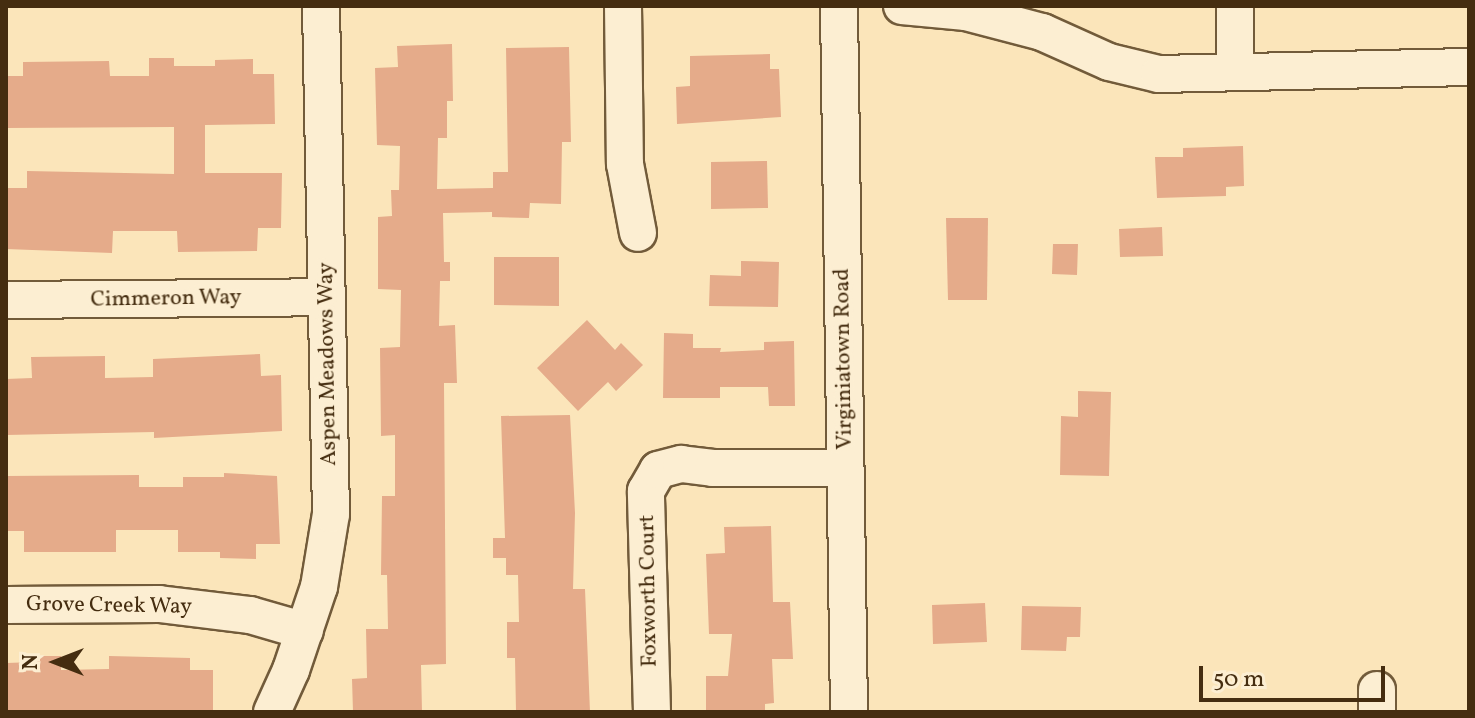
<!DOCTYPE html>
<html>
<head>
<meta charset="utf-8">
<style>
	body { margin:0 }
	#map { position:relative; width:1475px; height:718px; overflow:hidden; background:#fbe5ba; font-family:Vollkorn,serif }
	div>[style] { position:absolute }
	[style*='--x'] { left:calc(var(--x)*1px); top:calc(var(--y)*1px); width:calc(var(--w)*1px); rotate:calc(var(--a)*1deg) }
	.building>* { inset:0; background:#e5ab8a }
	.roads { filter:drop-shadow(2px 0 #725b3a) drop-shadow(-2px 0 #725b3a) drop-shadow(0 2px #725b3a) drop-shadow(0 -2px #725b3a) }
	.minor>* { height:36px; margin:-18px; padding:0 18px; transform-origin:18px; border-radius:18px; background:#fceed2 }
	span { translate:-50% -50%; white-space:nowrap; text-align:center; line-height:1.15; -webkit-text-stroke:8px #fceed2; paint-order:stroke }
	.street-label { font-size:22px; color:#452d10 }
	.frame { position:absolute; inset:0; border:8px solid #452d10; pointer-events:none }
	.north { position:absolute; left:16px; top:622px; width:80px; height:80px; -webkit-text-stroke:6px #fceed2; paint-order:stroke; rotate:270deg; font-size:22px; font-weight:700; line-height:32px; text-align:center; color:#452d10 }
	.north::after { content:''; display:block; margin:auto; width:28px; height:36px; background:#452d10; clip-path:polygon(50% 0,100% 100%,50% 72%,0 100%) }
	.scale { position:absolute; left:1199px; top:666px; width:186px; height:36px; box-sizing:border-box; border:4px solid #452d10; border-top:0; padding-left:10px; font-size:24px; line-height:28px; white-space:nowrap; color:#452d10; -webkit-text-stroke:6px #fceed2; paint-order:stroke }
</style>
</head>
<body>
<div id="map">
	<div class="building">
		<div style="clip-path:polygon(452px 44px,453px 101px,447px 101px,447px 138px,438px 138px,437px 189px,493px 188px,493px 172px,508px 172px,506px 48px,569px 47px,571px 142px,562px 142px,561px 204px,530px 203px,529px 218px,492px 217px,492px 212px,443px 213px,444px 262px,450px 262px,450px 281px,440px 281px,439px 326px,455px 325px,457px 383px,444px 383px,446px 664px,421px 665px,422px 712px,353px 712px,352px 679px,367px 678px,366px 629px,388px 629px,387px 575px,381px 575px,382px 496px,395px 496px,395px 435px,381px 436px,380px 348px,400px 347px,401px 290px,378px 289px,378px 217px,392px 216px,391px 190px,399px 190px,400px 146px,377px 145px,375px 68px,398px 67px,397px 46px)"></div>
		<div style="clip-path:polygon(770px 54px,770px 69px,779px 69px,781px 117px,677px 124px,676px 87px,690px 86px,690px 56px)"></div>
		<div style="clip-path:polygon(149px 58px,174px 58px,174px 66px,215px 66px,215px 60px,253px 59px,253px 74px,274px 74px,275px 124px,205px 125px,205px 173px,282px 173px,281px 228px,258px 228px,257px 251px,178px 252px,177px 231px,113px 231px,112px 253px,6px 249px,6px 188px,27px 188px,27px 171px,174px 174px,174px 127px,6px 128px,6px 76px,23px 76px,23px 62px,109px 61px,110px 76px,149px 76px)"></div>
		<div style="clip-path:polygon(1243px 146px,1244px 186px,1226px 187px,1226px 196px,1157px 198px,1155px 157px,1183px 157px,1183px 148px)"></div>
		<div style="clip-path:polygon(767px 161px,768px 208px,711px 209px,711px 162px)"></div>
		<div style="clip-path:polygon(946px 218px,988px 218px,987px 300px,948px 300px)"></div>
		<div style="clip-path:polygon(1162px 227px,1163px 256px,1120px 257px,1119px 229px)"></div>
		<div style="clip-path:polygon(1053px 244px,1078px 244px,1077px 275px,1052px 274px)"></div>
		<div style="clip-path:polygon(494px 257px,559px 257px,559px 306px,494px 305px)"></div>
		<div style="clip-path:polygon(741px 261px,779px 262px,778px 307px,709px 306px,710px 275px,741px 276px)"></div>
		<div style="clip-path:polygon(587px 320px,615px 350px,621px 343px,643px 365px,616px 391px,608px 382px,578px 411px,537px 368px)"></div>
		<div style="clip-path:polygon(664px 333px,693px 334px,693px 348px,721px 348px,720px 352px,764px 350px,764px 342px,794px 341px,795px 406px,769px 406px,768px 387px,720px 387px,720px 398px,663px 398px)"></div>
		<div style="clip-path:polygon(260px 354px,261px 376px,281px 375px,282px 431px,154px 438px,154px 432px,6px 435px,6px 379px,32px 378px,31px 357px,105px 356px,105px 378px,153px 377px,153px 359px)"></div>
		<div style="clip-path:polygon(1078px 391px,1111px 392px,1109px 476px,1060px 475px,1061px 416px,1078px 417px)"></div>
		<div style="clip-path:polygon(570px 415px,575px 513px,573px 589px,585px 589px,590px 712px,516px 712px,515px 658px,507px 658px,507px 622px,519px 622px,518px 575px,506px 575px,506px 558px,493px 558px,493px 538px,505px 538px,501px 416px)"></div>
		<div style="clip-path:polygon(224px 473px,277px 476px,280px 544px,256px 544px,256px 559px,220px 558px,220px 552px,178px 552px,178px 530px,116px 530px,116px 552px,24px 552px,24px 531px,6px 531px,6px 476px,139px 475px,139px 487px,183px 487px,183px 477px,224px 477px)"></div>
		<div style="clip-path:polygon(771px 526px,773px 602px,790px 602px,793px 659px,772px 659px,774px 703px,765px 704px,765px 712px,706px 712px,706px 676px,728px 676px,732px 634px,709px 634px,706px 554px,725px 553px,724px 527px)"></div>
		<div style="clip-path:polygon(985px 603px,987px 642px,933px 644px,932px 605px)"></div>
		<div style="clip-path:polygon(1022px 606px,1081px 607px,1080px 637px,1067px 637px,1066px 651px,1021px 650px)"></div>
		<div style="clip-path:polygon(36px 656px,61px 656px,61px 670px,109px 669px,109px 656px,190px 658px,190px 670px,213px 670px,213px 712px,6px 712px,6px 663px,36px 662px)"></div>
	</div>
	<div class="roads">
		<div class="minor">
			<div style="--x:623;--y:6;--w:158;--a:89.3"></div>
			<div style="--x:625;--y:164;--w:70;--a:79.3"></div>
			<div style="--x:839;--y:6;--w:706;--a:89.19"></div>
			<div style="--x:902;--y:6;--w:64;--a:5.4"></div>
			<div style="--x:966;--y:12;--w:79;--a:14.7"></div>
			<div style="--x:1042;--y:32;--w:73;--a:24.1"></div>
			<div style="--x:1109;--y:62;--w:51;--a:13.5"></div>
			<div style="--x:1159;--y:74;--w:310;--a:-1.3"></div>
			<div style="--x:1235;--y:6;--w:66;--a:90"></div>
			<div style="--x:6;--y:300;--w:321;--a:-0.5"></div>
			<div style="--x:6;--y:605;--w:153;--a:-0.4"></div>
			<div style="--x:159;--y:604;--w:92;--a:6.9"></div>
			<div style="--x:250;--y:615;--w:57;--a:16.2"></div>
			<div style="--x:272;--y:712;--w:46;--a:-65.7"></div>
			<div style="--x:291;--y:670;--w:88;--a:-71.4"></div>
			<div style="--x:319;--y:587;--w:74;--a:-80.7"></div>
			<div style="--x:331;--y:514;--w:508;--a:-91.13"></div>
			<div style="--x:652;--y:712;--w:221;--a:-91.6"></div>
			<div style="--x:646;--y:491;--w:24;--a:-60"></div>
			<div style="--x:658;--y:470;--w:24;--a:-15"></div>
			<div style="--x:681;--y:464;--w:32;--a:7"></div>
			<div style="--x:713;--y:468;--w:132;--a:0"></div>
			<div style="--x:1377;--y:712;--w:22;--a:-90"></div>
		</div>
	</div>
	<div class="street-label">
		<span style="left:166px;top:299px;rotate:-1deg">Cimmeron Way</span>
		<span style="left:844px;top:359px;rotate:-91deg">Virginiatown Road</span>
		<span style="left:328px;top:364px;rotate:-91deg">Aspen Meadows Way</span>
		<span style="left:649px;top:591px;rotate:-91deg">Foxworth Court</span>
		<span style="left:109px;top:606px;rotate:1deg">Grove Creek Way</span>
	</div>
	<div class="frame"></div>
	<div class="north">N</div>
	<div class="scale">50 m</div>
</div>
</body>
</html>
